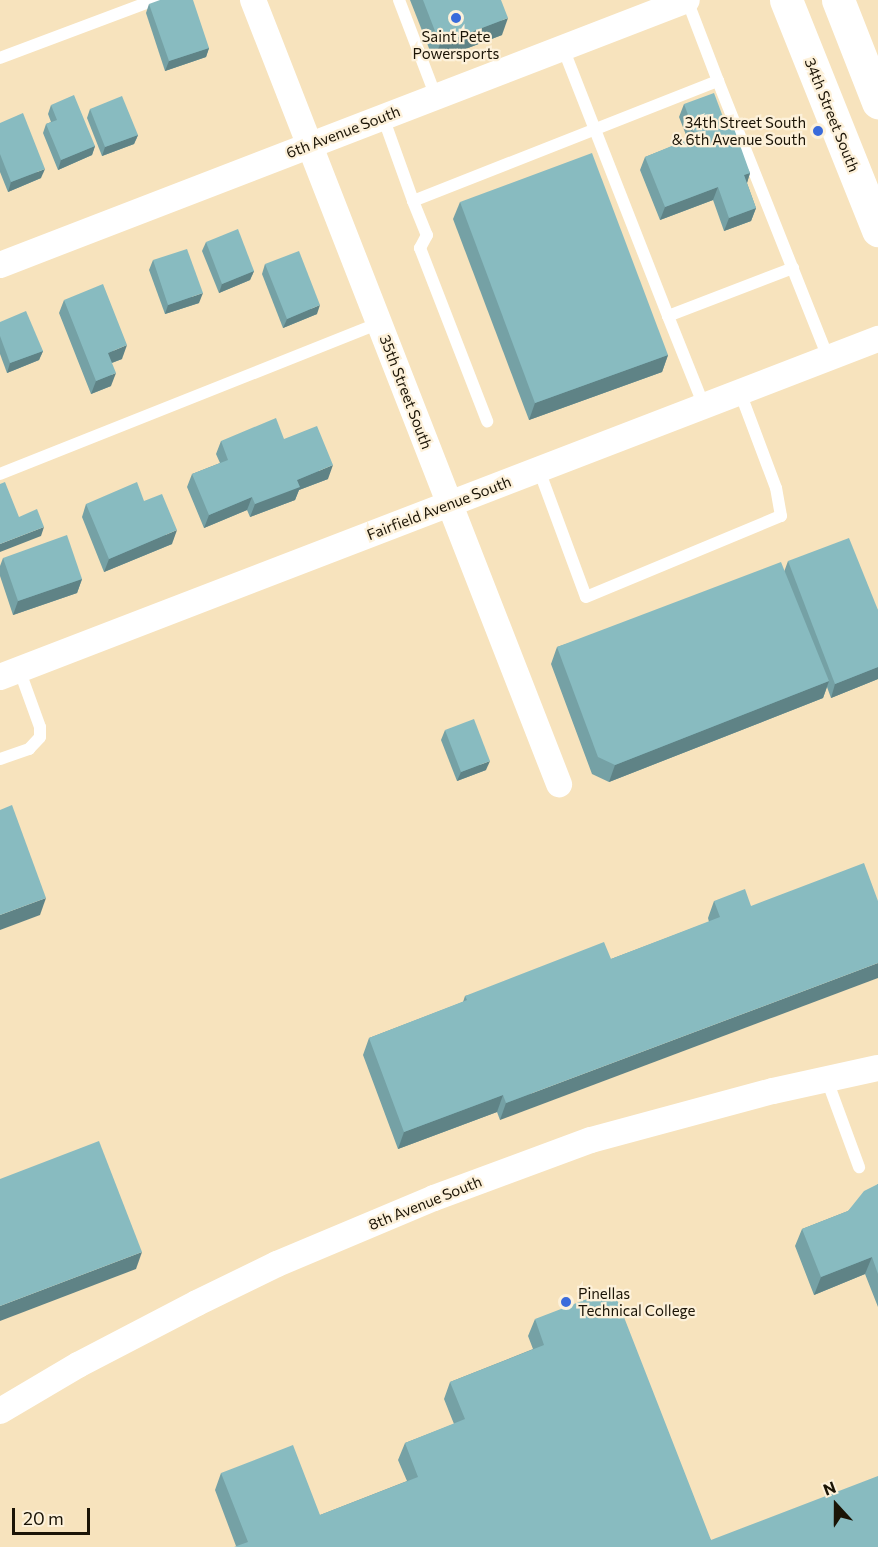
<!DOCTYPE html>
<html>
<head>
<meta charset="utf-8">
<style>
	body { margin:0 }
	#map { position:relative; width:878px; height:1547px; overflow:hidden; background:#f7e3bd; font-family:Commissioner,sans-serif }
	div>[style] { position:absolute }
	[style*='--x'] { left:calc(var(--x)*1px); top:calc(var(--y)*1px); width:calc(var(--w)*1px); rotate:calc(var(--a)*1deg) }
	.service>* { height:12px; margin:-6px; padding:0 6px; transform-origin:6px; border-radius:6px; background:#fff }
	.minor>* { height:26px; margin:-13px; padding:0 13px; transform-origin:13px; border-radius:13px; background:#fff }
	.trunk>* { height:33px; margin:-16.5px; padding:0 16.5px; transform-origin:16.5px; border-radius:16.5px; background:#fff }
	.wall>* { inset:0; background:#75a1a5 }
	.shaded-wall>* { inset:0; background:#5f8386 }
	.building>* { inset:0; background:#88bbc0 }
	.dots>* { width:16px; height:16px; translate:-50% -50%; box-sizing:border-box; border:3px solid #fdf1da; border-radius:50% }
	span { translate:-50% -50%; white-space:nowrap; text-align:center; line-height:1.15; -webkit-text-stroke:4.5px #fdf1da; paint-order:stroke }
	.poi-label { font-size:15px; color:#1b1406 }
	.right { translate:-100% -50%; text-align:right }
	.left { translate:0 -50%; text-align:left }
	.street-label { font-size:15px; color:#1b1406 }
	.north { position:absolute; left:806px; top:1475px; width:60px; height:60px; -webkit-text-stroke:4px #fdf1da; paint-order:stroke; rotate:339deg; font-size:16px; font-weight:700; line-height:24px; text-align:center; color:#1b1406 }
	.north::after { content:''; display:block; margin:auto; width:21px; height:27px; background:#1b1406; clip-path:polygon(50% 0,100% 100%,50% 72%,0 100%) }
	.scale { position:absolute; left:12px; top:1508px; width:78px; height:27px; box-sizing:border-box; border:3px solid #1b1406; border-top:0; padding-left:8px; font-size:18px; line-height:21px; white-space:nowrap; color:#1b1406; -webkit-text-stroke:4px #fdf1da; paint-order:stroke }
</style>
</head>
<body>
<div id="map">
	<div class="service">
		<div style="--x:399;--y:0;--w:104;--a:69.1"></div>
		<div style="--x:563;--y:48;--w:288;--a:68.6"></div>
		<div style="--x:668;--y:316;--w:134;--a:-21"></div>
		<div style="--x:0;--y:58;--w:165;--a:-20.6"></div>
		<div style="--x:718;--y:81;--w:298;--a:68.3"></div>
		<div style="--x:383;--y:117;--w:89;--a:70.3"></div>
		<div style="--x:413;--y:201;--w:328;--a:-21.5"></div>
		<div style="--x:718;--y:81;--w:87;--a:-110.9"></div>
		<div style="--x:413;--y:201;--w:37;--a:68"></div>
		<div style="--x:427;--y:235;--w:15;--a:118"></div>
		<div style="--x:420;--y:248;--w:186;--a:68.8"></div>
		<div style="--x:668;--y:316;--w:97;--a:68.2"></div>
		<div style="--x:539;--y:470;--w:135;--a:69.7"></div>
		<div style="--x:586;--y:597;--w:211;--a:-22.6"></div>
		<div style="--x:781;--y:516;--w:28;--a:-100"></div>
		<div style="--x:776;--y:488;--w:103;--a:-110.6"></div>
		<div style="--x:0;--y:474;--w:408;--a:-21.7"></div>
		<div style="--x:0;--y:759;--w:31;--a:-19"></div>
		<div style="--x:29;--y:749;--w:16;--a:-47"></div>
		<div style="--x:40;--y:737;--w:10;--a:-90"></div>
		<div style="--x:40;--y:727;--w:62;--a:-109.9"></div>
		<div style="--x:827;--y:1080;--w:93;--a:69.8"></div>
	</div>
	<div class="minor">
		<div style="--x:253;--y:0;--w:842;--a:68.68"></div>
		<div style="--x:0;--y:265;--w:736;--a:-21.09"></div>
		<div style="--x:0;--y:677;--w:941;--a:-21.06"></div>
		<div style="--x:0;--y:1411;--w:91;--a:-30.5"></div>
		<div style="--x:78;--y:1365;--w:134;--a:-27.5"></div>
		<div style="--x:197;--y:1303;--w:89;--a:-26"></div>
		<div style="--x:277;--y:1264;--w:170;--a:-22.8"></div>
		<div style="--x:434;--y:1198;--w:167;--a:-20.3"></div>
		<div style="--x:591;--y:1140;--w:188;--a:-15.1"></div>
		<div style="--x:773;--y:1091;--w:107;--a:-12.4"></div>
	</div>
	<div class="trunk">
		<div style="--x:786;--y:0;--w:248;--a:68.2"></div>
		<div style="--x:838;--y:0;--w:110;--a:68.6"></div>
	</div>
	<div class="wall">
		<div style="clip-path:polygon(410px 0,501px 0,502px 35px,434px 61px)"></div>
		<div style="clip-path:polygon(149px 4px,209px 48px,206px 57px,165px 71px,146px 13px)"></div>
		<div style="clip-path:polygon(684px 104px,726px 125px,750px 173px,747px 183px,756px 208px,751px 221px,724px 231px,713px 200px,660px 220px,640px 170px,645px 157px,688px 140px,679px 117px)"></div>
		<div style="clip-path:polygon(51px 105px,95px 146px,92px 155px,58px 170px,43px 133px,46px 124px,51px 122px,48px 114px)"></div>
		<div style="clip-path:polygon(90px 109px,138px 135px,134px 144px,102px 156px,87px 118px)"></div>
		<div style="clip-path:polygon(0 123px,41px 178px,8px 192px,0 172px)"></div>
		<div style="clip-path:polygon(460px 202px,668px 355px,662px 372px,529px 420px,453px 219px)"></div>
		<div style="clip-path:polygon(206px 242px,254px 271px,250px 280px,219px 293px,202px 251px)"></div>
		<div style="clip-path:polygon(153px 260px,199px 303px,165px 314px,149px 270px)"></div>
		<div style="clip-path:polygon(265px 264px,317px 314px,283px 328px,262px 274px)"></div>
		<div style="clip-path:polygon(64px 300px,122px 359px,112px 363px,111px 386px,91px 394px,59px 313px)"></div>
		<div style="clip-path:polygon(0 322px,43px 351px,39px 360px,7px 373px,0 354px)"></div>
		<div style="clip-path:polygon(284px 439px,328px 479px,299px 490px,295px 500px,250px 517px,247px 510px,204px 528px,187px 487px,192px 474px,220px 463px,216px 454px,221px 441px)"></div>
		<div style="clip-path:polygon(144px 501px,172px 544px,104px 572px,82px 517px,86px 504px)"></div>
		<div style="clip-path:polygon(3px 558px,82px 579px,77px 593px,13px 615px,0 576px,0 566px)"></div>
		<div style="clip-path:polygon(788px 561px,878px 610px,878px 679px,831px 698px,827px 687px,823px 698px,609px 782px,592px 774px,551px 664px,557px 647px,784px 572px)"></div>
		<div style="clip-path:polygon(445px 730px,486px 770px,457px 781px,441px 740px)"></div>
		<div style="clip-path:polygon(714px 901px,751px 906px,500px 1120px,497px 1112px,398px 1149px,363px 1055px,369px 1038px,463px 1002px,465px 996px,611px 959px,709px 922px,708px 918px)"></div>
		<div style="clip-path:polygon(878px 1184px,878px 1307px,865px 1274px,814px 1295px,795px 1246px,802px 1229px,848px 1211px)"></div>
		<div style="clip-path:polygon(535px 1319px,711px 1540px,878px 1547px,236px 1546px,215px 1490px,221px 1473px,320px 1515px,407px 1481px,398px 1460px,405px 1443px,454px 1424px,444px 1399px,450px 1382px,533px 1349px,528px 1336px)"></div>
	</div>
	<div class="shaded-wall">
		<div style="clip-path:polygon(508px 18px,502px 35px,434px 61px,440px 44px)"></div>
		<div style="clip-path:polygon(209px 48px,206px 57px,165px 71px,169px 61px)"></div>
		<div style="clip-path:polygon(138px 135px,134px 144px,102px 156px,105px 147px)"></div>
		<div style="clip-path:polygon(95px 146px,92px 155px,58px 170px,61px 160px)"></div>
		<div style="clip-path:polygon(45px 169px,41px 178px,8px 192px,11px 182px)"></div>
		<div style="clip-path:polygon(750px 173px,746px 186px,744px 175px)"></div>
		<div style="clip-path:polygon(718px 187px,713px 200px,660px 220px,665px 207px)"></div>
		<div style="clip-path:polygon(756px 208px,751px 221px,724px 231px,729px 218px)"></div>
		<div style="clip-path:polygon(254px 271px,250px 280px,219px 293px,222px 284px)"></div>
		<div style="clip-path:polygon(203px 293px,199px 303px,165px 314px,168px 305px)"></div>
		<div style="clip-path:polygon(320px 305px,317px 314px,283px 328px,287px 319px)"></div>
		<div style="clip-path:polygon(127px 345px,122px 359px,103px 366px,108px 353px)"></div>
		<div style="clip-path:polygon(43px 351px,39px 360px,7px 373px,10px 363px)"></div>
		<div style="clip-path:polygon(668px 355px,662px 372px,529px 420px,535px 403px)"></div>
		<div style="clip-path:polygon(116px 373px,111px 386px,91px 394px,96px 381px)"></div>
		<div style="clip-path:polygon(333px 465px,328px 479px,299px 490px,295px 500px,250px 517px,255px 504px,297px 480px)"></div>
		<div style="clip-path:polygon(252px 497px,247px 510px,204px 528px,209px 515px)"></div>
		<div style="clip-path:polygon(44px 527px,41px 536px,0 552px,0 544px)"></div>
		<div style="clip-path:polygon(177px 530px,172px 544px,104px 572px,109px 559px)"></div>
		<div style="clip-path:polygon(82px 579px,77px 593px,13px 615px,18px 601px)"></div>
		<div style="clip-path:polygon(878px 667px,878px 679px,831px 698px,835px 684px)"></div>
		<div style="clip-path:polygon(829px 681px,823px 698px,609px 782px,615px 765px)"></div>
		<div style="clip-path:polygon(490px 761px,486px 770px,457px 781px,461px 772px)"></div>
		<div style="clip-path:polygon(46px 898px,40px 915px,0 930px,0 915px)"></div>
		<div style="clip-path:polygon(878px 963px,878px 978px,500px 1120px,506px 1103px)"></div>
		<div style="clip-path:polygon(503px 1095px,497px 1112px,398px 1149px,404px 1132px)"></div>
		<div style="clip-path:polygon(142px 1252px,136px 1269px,0 1321px,0 1306px)"></div>
		<div style="clip-path:polygon(872px 1257px,865px 1274px,814px 1295px,821px 1277px)"></div>
	</div>
	<div class="building">
		<div style="clip-path:polygon(160px 0,193px 0,209px 48px,169px 61px,149px 4px)"></div>
		<div style="clip-path:polygon(423px 0,501px 0,508px 18px,440px 44px)"></div>
		<div style="clip-path:polygon(714px 93px,726px 125px,732px 123px,750px 173px,744px 175px,756px 208px,729px 218px,718px 187px,665px 207px,645px 157px,696px 136px,684px 104px)"></div>
		<div style="clip-path:polygon(74px 95px,95px 146px,61px 160px,46px 124px,57px 120px,51px 105px)"></div>
		<div style="clip-path:polygon(122px 96px,138px 135px,105px 147px,90px 109px)"></div>
		<div style="clip-path:polygon(23px 113px,45px 169px,11px 182px,0 154px,0 123px)"></div>
		<div style="clip-path:polygon(592px 153px,668px 355px,535px 403px,460px 202px)"></div>
		<div style="clip-path:polygon(238px 229px,254px 271px,222px 284px,206px 242px)"></div>
		<div style="clip-path:polygon(187px 249px,203px 293px,168px 305px,153px 260px)"></div>
		<div style="clip-path:polygon(299px 251px,320px 305px,287px 319px,265px 264px)"></div>
		<div style="clip-path:polygon(103px 284px,127px 345px,108px 353px,116px 373px,96px 381px,64px 300px)"></div>
		<div style="clip-path:polygon(26px 311px,43px 351px,10px 363px,0 336px,0 322px)"></div>
		<div style="clip-path:polygon(276px 418px,284px 439px,317px 426px,333px 465px,297px 480px,300px 487px,255px 504px,252px 497px,209px 515px,192px 474px,228px 460px,221px 441px)"></div>
		<div style="clip-path:polygon(5px 482px,19px 517px,37px 509px,44px 527px,0 544px,0 484px)"></div>
		<div style="clip-path:polygon(137px 482px,144px 501px,162px 494px,177px 530px,109px 559px,86px 504px)"></div>
		<div style="clip-path:polygon(67px 535px,82px 579px,18px 601px,3px 558px)"></div>
		<div style="clip-path:polygon(849px 538px,878px 610px,878px 667px,835px 684px,788px 561px)"></div>
		<div style="clip-path:polygon(781px 562px,829px 681px,615px 765px,598px 757px,557px 647px)"></div>
		<div style="clip-path:polygon(474px 719px,490px 761px,461px 772px,445px 730px)"></div>
		<div style="clip-path:polygon(12px 805px,46px 898px,0 915px,0 810px)"></div>
		<div style="clip-path:polygon(864px 863px,878px 901px,878px 963px,506px 1103px,503px 1095px,404px 1132px,369px 1038px,467px 1000px,465px 996px,604px 942px,611px 959px,720px 917px,714px 901px,745px 889px,751px 906px)"></div>
		<div style="clip-path:polygon(99px 1141px,142px 1252px,0 1306px,0 1179px)"></div>
		<div style="clip-path:polygon(878px 1184px,878px 1274px,872px 1257px,821px 1277px,802px 1229px,848px 1211px,864px 1191px)"></div>
		<div style="clip-path:polygon(613px 1289px,711px 1540px,878px 1476px,878px 1547px,234px 1547px,248px 1542px,221px 1473px,293px 1445px,320px 1515px,418px 1477px,405px 1443px,465px 1419px,450px 1382px,544px 1345px,535px 1319px)"></div>
	</div>
	<div class="dots">
		<div style="left:456px;top:18px;background:#3a6bdb"></div>
		<div style="left:818px;top:131px;background:#3a6bdb"></div>
		<div style="left:566px;top:1302px;background:#3a6bdb"></div>
	</div>
	<div class="poi-label">
		<span style="left:456px;top:45px">Saint Pete<br>Powersports</span>
		<span class="right" style="left:806px;top:131px">34th Street South<br>&amp; 6th Avenue South</span>
		<span class="left" style="left:578px;top:1302px">Pinellas<br>Technical College</span>
	</div>
	<div class="street-label">
		<span style="left:832px;top:115px;rotate:68deg">34th Street South</span>
		<span style="left:343px;top:132px;rotate:-21deg">6th Avenue South</span>
		<span style="left:406px;top:392px;rotate:69deg">35th Street South</span>
		<span style="left:439px;top:508px;rotate:-21deg">Fairfield Avenue South</span>
		<span style="left:425px;top:1203px;rotate:-22deg">8th Avenue South</span>
	</div>
	<div class="north">N</div>
	<div class="scale">20 m</div>
</div>
</body>
</html>
